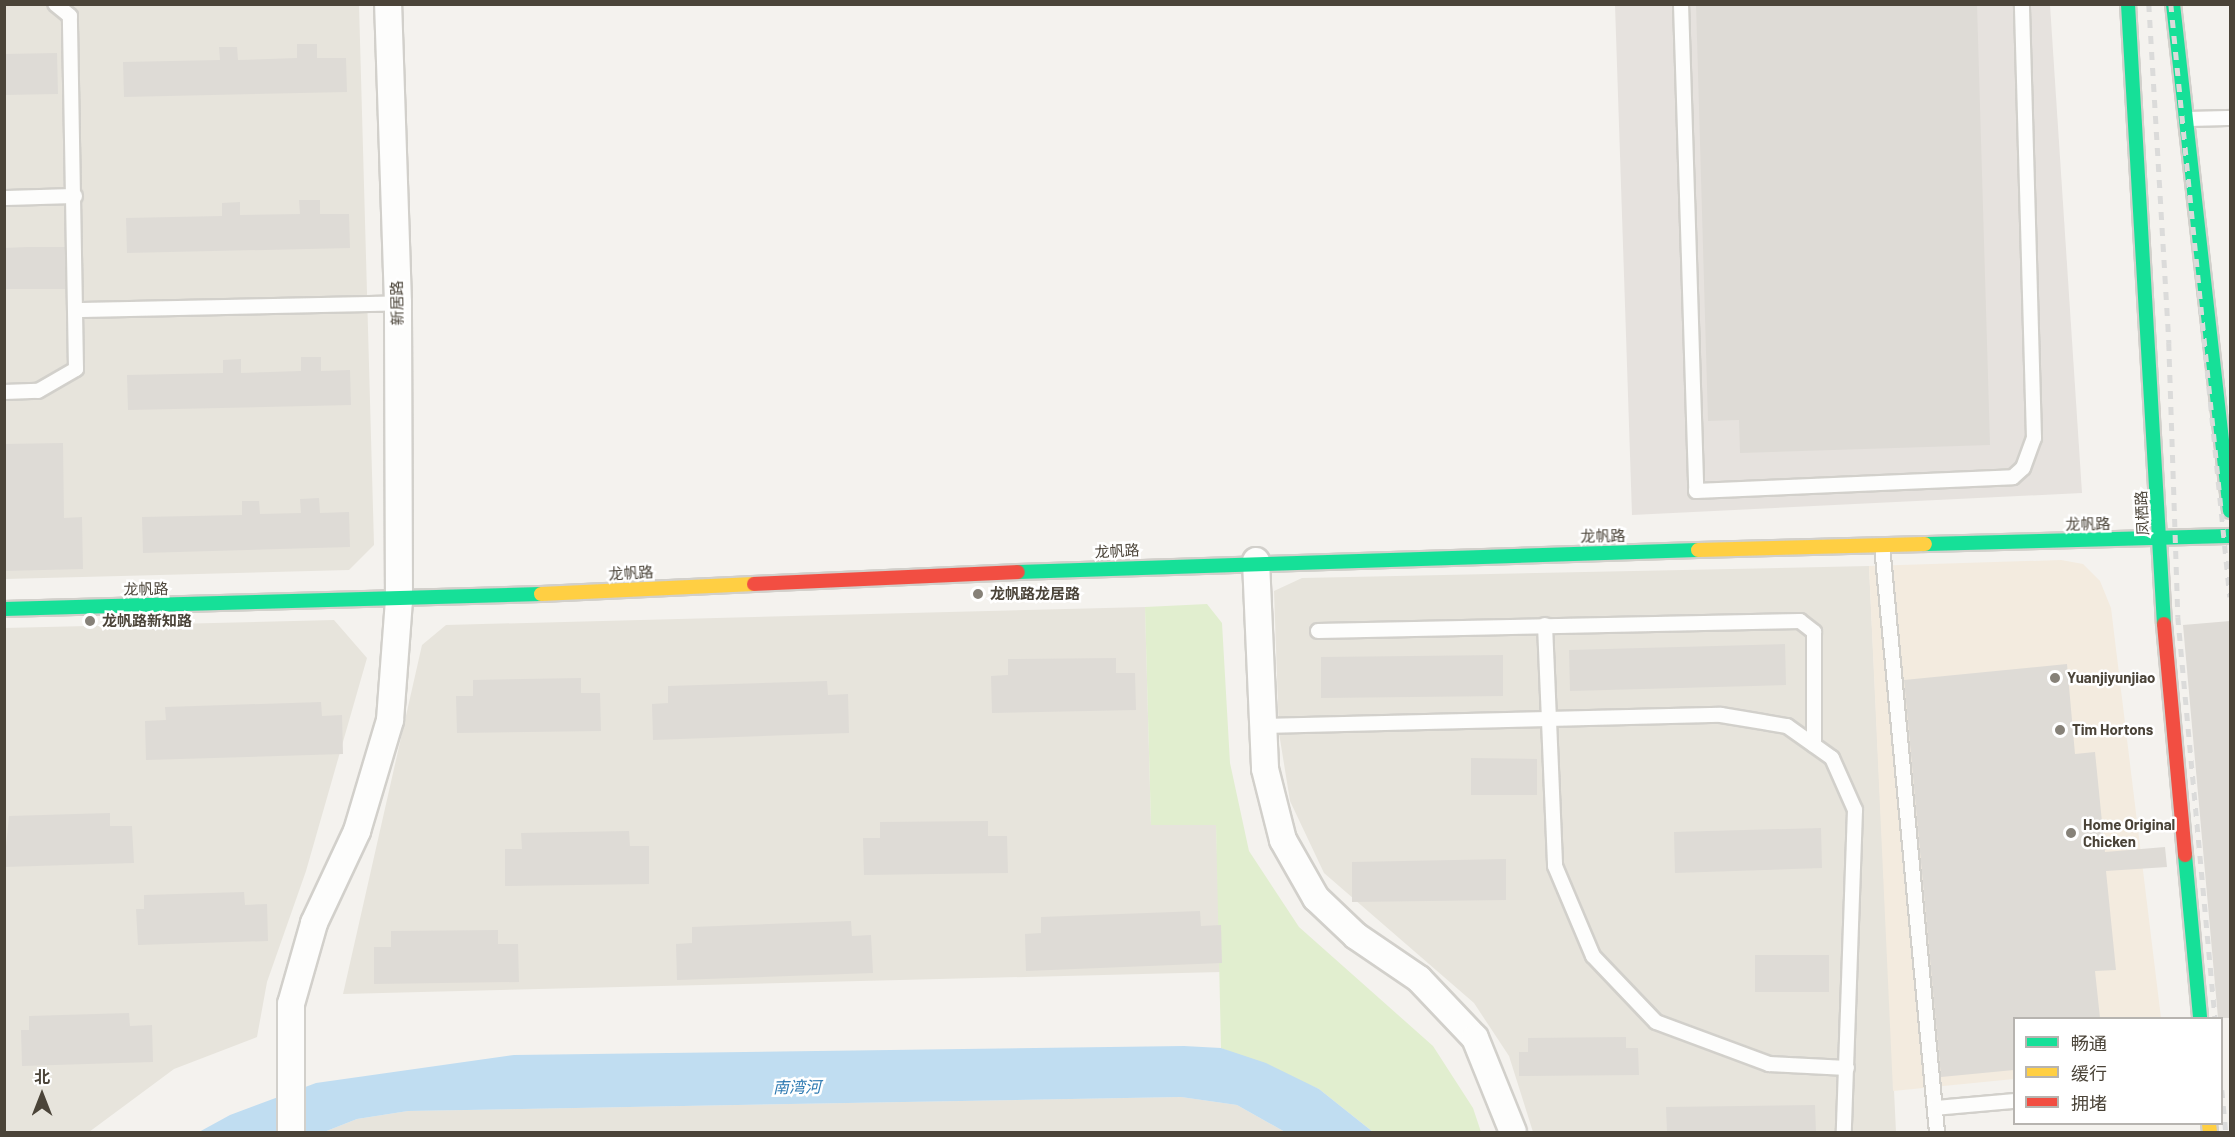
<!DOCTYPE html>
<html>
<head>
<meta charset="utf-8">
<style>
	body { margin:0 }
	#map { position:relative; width:2235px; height:1137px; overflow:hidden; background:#f4f2ee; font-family:Barlow,"Noto Sans SC",sans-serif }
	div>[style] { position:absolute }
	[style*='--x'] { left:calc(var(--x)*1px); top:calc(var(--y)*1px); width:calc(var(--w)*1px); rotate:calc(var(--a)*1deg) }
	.residential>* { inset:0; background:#e7e4dc }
	.commercial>* { inset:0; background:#f3ebdf }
	.industrial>* { inset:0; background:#e6e2de }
	.green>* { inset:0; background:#e1eecf }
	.water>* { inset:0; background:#c0ddf1 }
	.building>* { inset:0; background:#dedbd6 }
	.roads { filter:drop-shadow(2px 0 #d2d0cb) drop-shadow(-2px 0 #d2d0cb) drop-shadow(0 2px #d2d0cb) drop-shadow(0 -2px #d2d0cb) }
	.lane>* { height:14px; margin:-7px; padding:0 7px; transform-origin:7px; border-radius:7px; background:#fdfdfc }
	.street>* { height:26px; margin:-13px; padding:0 13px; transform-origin:13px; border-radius:13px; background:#fdfdfc }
	.fast>* { height:14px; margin:-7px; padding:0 7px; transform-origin:7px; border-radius:7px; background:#16e098 }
	.slow>* { height:14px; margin:-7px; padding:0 7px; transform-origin:7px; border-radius:7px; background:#ffcf43 }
	.jam>* { height:14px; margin:-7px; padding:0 7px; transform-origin:7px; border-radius:7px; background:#f24e42 }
	.rail>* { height:4.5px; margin-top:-2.25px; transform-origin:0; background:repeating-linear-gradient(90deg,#dbdbda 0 8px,transparent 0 16px) }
	.dots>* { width:16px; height:16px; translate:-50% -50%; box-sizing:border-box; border:3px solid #fff; border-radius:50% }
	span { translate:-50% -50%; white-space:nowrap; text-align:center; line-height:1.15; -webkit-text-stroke:5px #fff; paint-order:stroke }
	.street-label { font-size:15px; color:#4b4439 }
	.poi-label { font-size:15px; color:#4b4439; font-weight:700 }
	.left { translate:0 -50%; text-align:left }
	.water-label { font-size:16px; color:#2e7ab2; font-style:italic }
	.frame { position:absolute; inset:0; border:6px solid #4b4439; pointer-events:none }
	.legend { position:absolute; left:2013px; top:1017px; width:210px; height:108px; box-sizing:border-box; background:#fff; border:2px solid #b7b4b0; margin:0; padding:8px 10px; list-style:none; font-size:18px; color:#4b4439 }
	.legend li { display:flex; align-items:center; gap:12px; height:30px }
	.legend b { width:30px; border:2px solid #b7b4b0 }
	.north { position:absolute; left:12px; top:1065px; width:60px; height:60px; -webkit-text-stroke:4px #fff; paint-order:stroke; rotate:0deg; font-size:16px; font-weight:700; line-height:24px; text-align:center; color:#4b4439 }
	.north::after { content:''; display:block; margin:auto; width:21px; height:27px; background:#4b4439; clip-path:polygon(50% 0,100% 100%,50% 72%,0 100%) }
</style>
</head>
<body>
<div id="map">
	<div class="residential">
		<div style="clip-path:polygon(4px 5px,359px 5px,374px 545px,349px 570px,5px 579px)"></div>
		<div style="clip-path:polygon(1869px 566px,1896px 1132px,1533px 1132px,1509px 1056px,1474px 1003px,1324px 873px,1290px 801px,1279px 733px,1274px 591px,1302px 578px)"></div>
		<div style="clip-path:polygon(1145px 607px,1151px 825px,1216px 825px,1221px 972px,343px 994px,422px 645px,446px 625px)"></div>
		<div style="clip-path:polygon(334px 620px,367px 658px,306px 871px,267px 982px,257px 1037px,174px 1069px,89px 1132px,5px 1132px,4px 628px)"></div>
		<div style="clip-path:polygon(1181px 1097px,1237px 1105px,1285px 1132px,324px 1132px,357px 1119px,408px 1111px)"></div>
	</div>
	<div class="commercial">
		<div style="clip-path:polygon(2061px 560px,2083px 564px,2100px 581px,2111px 608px,2161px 1018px,2014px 1018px,2014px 1079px,1893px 1091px,1869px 566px)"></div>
	</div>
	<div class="industrial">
		<div style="clip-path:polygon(1615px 5px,2050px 5px,2082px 493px,1632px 515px)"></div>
	</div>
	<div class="green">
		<div style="clip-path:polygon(1207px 604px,1222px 623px,1230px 763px,1249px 851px,1299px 927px,1433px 1046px,1473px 1108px,1481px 1132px,1373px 1132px,1319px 1089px,1221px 1048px,1216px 825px,1151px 825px,1145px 607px)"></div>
	</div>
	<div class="water">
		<div style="clip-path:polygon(1184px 1046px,1221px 1048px,1266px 1063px,1319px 1089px,1373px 1132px,1285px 1132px,1237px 1105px,1181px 1097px,408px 1111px,357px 1119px,324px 1132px,199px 1132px,230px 1115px,316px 1083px,514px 1055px)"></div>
	</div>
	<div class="building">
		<div style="clip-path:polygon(1696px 4px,1977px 4px,1990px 445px,1740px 453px,1739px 420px,1708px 421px)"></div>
		<div style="clip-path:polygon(297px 44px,317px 44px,317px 58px,346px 58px,347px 92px,124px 97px,123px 62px,220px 60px,219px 47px,237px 47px,238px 60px,297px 58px)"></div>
		<div style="clip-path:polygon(57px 53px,58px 94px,4px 95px,4px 54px)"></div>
		<div style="clip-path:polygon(299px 200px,320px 200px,320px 214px,349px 214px,350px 248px,127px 253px,126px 218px,222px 216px,222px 203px,240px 202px,240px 215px,300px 214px)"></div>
		<div style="clip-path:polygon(27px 247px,65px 247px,65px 289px,4px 289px,4px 248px)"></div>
		<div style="clip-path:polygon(301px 357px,321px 357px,321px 371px,350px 370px,351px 405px,128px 410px,127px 375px,223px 373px,223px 360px,241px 359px,241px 373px,301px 371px)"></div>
		<div style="clip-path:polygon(63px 443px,64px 518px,82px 517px,83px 569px,4px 571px,4px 444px)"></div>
		<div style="clip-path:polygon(319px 498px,320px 513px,349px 512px,350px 547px,143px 553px,142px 517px,242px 515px,242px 501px,259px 501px,260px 514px,301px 513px,300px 499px)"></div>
		<div style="clip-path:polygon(2230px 621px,2230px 1018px,2218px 1018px,2183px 625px)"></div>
		<div style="clip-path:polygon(1785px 644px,1786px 685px,1570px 691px,1569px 650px)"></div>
		<div style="clip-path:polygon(1503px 655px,1503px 696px,1321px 698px,1321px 657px)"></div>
		<div style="clip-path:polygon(1116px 658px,1116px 673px,1135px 673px,1136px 710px,992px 713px,991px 676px,1008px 675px,1008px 659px)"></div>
		<div style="clip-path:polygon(2067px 664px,2075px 754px,2095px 752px,2105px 852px,2165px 847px,2167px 867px,2106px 871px,2116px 970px,2095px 971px,2100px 1018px,2014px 1018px,2014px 1070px,1941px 1077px,1904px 680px)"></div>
		<div style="clip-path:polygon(581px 678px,581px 693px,600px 693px,601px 731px,457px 733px,456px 696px,473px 696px,473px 680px)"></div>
		<div style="clip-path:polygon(827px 681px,828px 695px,848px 694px,849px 733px,653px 740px,652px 704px,668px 703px,668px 686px)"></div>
		<div style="clip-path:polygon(321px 702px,322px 716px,342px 715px,343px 754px,146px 760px,145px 721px,166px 720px,165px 707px)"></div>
		<div style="clip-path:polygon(1471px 758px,1537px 759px,1537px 795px,1471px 795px)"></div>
		<div style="clip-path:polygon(110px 813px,110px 826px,132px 826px,134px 863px,4px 867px,9px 816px)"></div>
		<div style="clip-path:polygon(988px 821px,988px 836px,1007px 836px,1008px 873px,864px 875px,863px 838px,880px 838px,880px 822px)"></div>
		<div style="clip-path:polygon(1821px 828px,1822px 868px,1675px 873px,1674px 832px)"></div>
		<div style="clip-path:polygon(629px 831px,630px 846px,649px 846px,649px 884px,505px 886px,505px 849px,522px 849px,521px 833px)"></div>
		<div style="clip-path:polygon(1506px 859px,1506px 900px,1352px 902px,1352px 862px)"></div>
		<div style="clip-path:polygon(244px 892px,245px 905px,267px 904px,268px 941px,138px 945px,136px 909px,144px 909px,144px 895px)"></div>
		<div style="clip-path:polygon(1200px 911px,1201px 926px,1221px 925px,1222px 963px,1026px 971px,1025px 934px,1041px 933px,1041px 917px)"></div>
		<div style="clip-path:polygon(851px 921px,852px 936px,871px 935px,873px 973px,677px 980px,676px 944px,692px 943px,692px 927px)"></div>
		<div style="clip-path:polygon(498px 930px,498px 944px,518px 944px,519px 982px,374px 984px,374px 947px,391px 947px,391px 931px)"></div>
		<div style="clip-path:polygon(1755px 955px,1829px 955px,1829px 992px,1755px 992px)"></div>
		<div style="clip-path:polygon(129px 1013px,130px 1026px,152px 1025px,153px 1062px,22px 1066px,21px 1030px,29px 1030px,29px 1016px)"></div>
		<div style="clip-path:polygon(1626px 1037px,1626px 1048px,1638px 1048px,1639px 1075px,1519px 1076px,1519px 1052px,1528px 1052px,1528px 1038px)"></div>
		<div style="clip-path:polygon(1815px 1105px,1816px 1132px,1667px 1132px,1666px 1107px)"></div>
	</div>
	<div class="roads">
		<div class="lane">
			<div style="--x:1681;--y:4;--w:487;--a:88.2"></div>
			<div style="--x:1696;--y:491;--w:317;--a:-2.5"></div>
			<div style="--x:2013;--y:477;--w:13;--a:-42"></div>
			<div style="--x:2023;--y:468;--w:32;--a:-70"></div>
			<div style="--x:2034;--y:438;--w:434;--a:-91.6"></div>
			<div style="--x:2186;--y:119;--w:44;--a:-1.3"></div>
			<div style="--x:4;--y:198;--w:71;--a:-1.6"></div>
			<div style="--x:77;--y:310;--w:321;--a:-1.2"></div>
			<div style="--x:4;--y:392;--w:34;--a:-2"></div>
			<div style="--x:38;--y:391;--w:44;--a:-30.1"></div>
			<div style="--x:76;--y:369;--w:353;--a:-91"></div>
			<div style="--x:70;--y:16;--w:19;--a:-141"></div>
			<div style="--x:1882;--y:546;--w:589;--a:84.64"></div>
			<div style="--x:1545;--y:625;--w:241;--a:87.6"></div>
			<div style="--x:1555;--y:866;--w:98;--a:67.1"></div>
			<div style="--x:1593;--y:956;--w:91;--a:46.3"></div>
			<div style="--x:1656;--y:1022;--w:121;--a:20.4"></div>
			<div style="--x:1769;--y:1064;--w:78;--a:2.9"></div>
			<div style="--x:1318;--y:631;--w:482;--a:-1.2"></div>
			<div style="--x:1800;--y:621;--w:18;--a:38"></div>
			<div style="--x:1814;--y:632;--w:113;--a:90"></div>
			<div style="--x:1263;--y:726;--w:458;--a:-1.4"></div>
			<div style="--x:1721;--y:715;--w:67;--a:9.5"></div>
			<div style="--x:1787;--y:726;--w:55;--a:35.4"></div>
			<div style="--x:1832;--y:758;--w:57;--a:66.1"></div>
			<div style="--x:1855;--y:810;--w:322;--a:92"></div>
			<div style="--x:1935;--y:1108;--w:79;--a:-5.1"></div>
		</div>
		<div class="street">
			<div style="--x:1256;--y:561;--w:208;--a:87.5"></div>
			<div style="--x:1265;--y:769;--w:73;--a:75.8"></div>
			<div style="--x:1283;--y:840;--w:67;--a:60.4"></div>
			<div style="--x:1316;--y:898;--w:55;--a:43.5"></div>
			<div style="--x:1356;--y:936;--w:76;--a:34.3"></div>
			<div style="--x:1419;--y:979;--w:81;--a:46.5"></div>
			<div style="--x:1475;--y:1038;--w:101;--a:68"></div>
			<div style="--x:291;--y:1132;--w:128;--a:-90"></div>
			<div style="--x:291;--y:1004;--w:84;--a:-74.1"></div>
			<div style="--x:314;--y:923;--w:102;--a:-64.9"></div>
			<div style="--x:357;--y:831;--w:116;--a:-73.4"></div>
			<div style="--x:390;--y:720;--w:119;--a:-85.7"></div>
			<div style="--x:399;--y:601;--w:298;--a:-90.2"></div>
			<div style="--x:398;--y:303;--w:299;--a:-91.9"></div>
		</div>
		<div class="fast">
			<div style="--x:2128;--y:4;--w:621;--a:86.68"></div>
			<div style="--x:2173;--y:4;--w:510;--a:83.59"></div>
			<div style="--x:1925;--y:544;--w:305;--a:-1.5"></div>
			<div style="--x:1018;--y:572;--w:680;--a:-1.85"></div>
			<div style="--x:4;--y:609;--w:537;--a:-1.6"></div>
			<div style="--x:2185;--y:855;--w:164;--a:84.7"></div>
		</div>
		<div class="slow">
			<div style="--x:1698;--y:550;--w:227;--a:-1.5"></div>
			<div style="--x:541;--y:594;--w:213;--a:-2.7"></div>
			<div style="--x:2209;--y:1124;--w:8;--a:83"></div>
		</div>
		<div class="jam">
			<div style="--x:754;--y:584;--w:264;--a:-2.6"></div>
			<div style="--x:2164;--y:624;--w:232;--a:84.8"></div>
		</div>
	</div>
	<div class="rail">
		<div style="--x:2149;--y:4;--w:340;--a:86.6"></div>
		<div style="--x:2169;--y:343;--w:274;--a:88.1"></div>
		<div style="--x:2178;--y:617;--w:403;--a:84.7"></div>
		<div style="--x:2171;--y:4;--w:596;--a:84.32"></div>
		<div style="--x:2222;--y:1090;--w:42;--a:84.6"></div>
	</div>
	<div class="dots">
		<div style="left:978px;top:594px;background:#868178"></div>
		<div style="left:90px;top:621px;background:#868178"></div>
		<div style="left:2055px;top:678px;background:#868178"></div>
		<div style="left:2060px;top:730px;background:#868178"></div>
		<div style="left:2071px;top:833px;background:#868178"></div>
	</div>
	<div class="street-label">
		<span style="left:397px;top:303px;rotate:-91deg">新居路</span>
		<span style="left:2142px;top:513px;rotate:-93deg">凤栖路</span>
		<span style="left:2088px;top:524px;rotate:-1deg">龙帆路</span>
		<span style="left:1603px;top:536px;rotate:-1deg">龙帆路</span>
		<span style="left:1117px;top:551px;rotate:-3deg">龙帆路</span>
		<span style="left:631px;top:573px;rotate:-3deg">龙帆路</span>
		<span style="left:146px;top:589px;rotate:-1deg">龙帆路</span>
	</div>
	<div class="poi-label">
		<span class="left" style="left:990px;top:594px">龙帆路龙居路</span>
		<span class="left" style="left:102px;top:621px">龙帆路新知路</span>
		<span class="left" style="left:2067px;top:678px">Yuanjiyunjiao</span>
		<span class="left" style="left:2072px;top:730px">Tim Hortons</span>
		<span class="left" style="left:2083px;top:833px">Home Original<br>Chicken</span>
	</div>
	<div class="water-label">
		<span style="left:797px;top:1087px;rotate:-1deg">南湾河</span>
	</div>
	<div class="frame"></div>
	<ul class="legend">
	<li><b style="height:8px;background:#16e098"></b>畅通</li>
	<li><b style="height:8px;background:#ffcf43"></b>缓行</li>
	<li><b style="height:8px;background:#f24e42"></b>拥堵</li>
	</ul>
	<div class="north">北</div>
</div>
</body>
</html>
